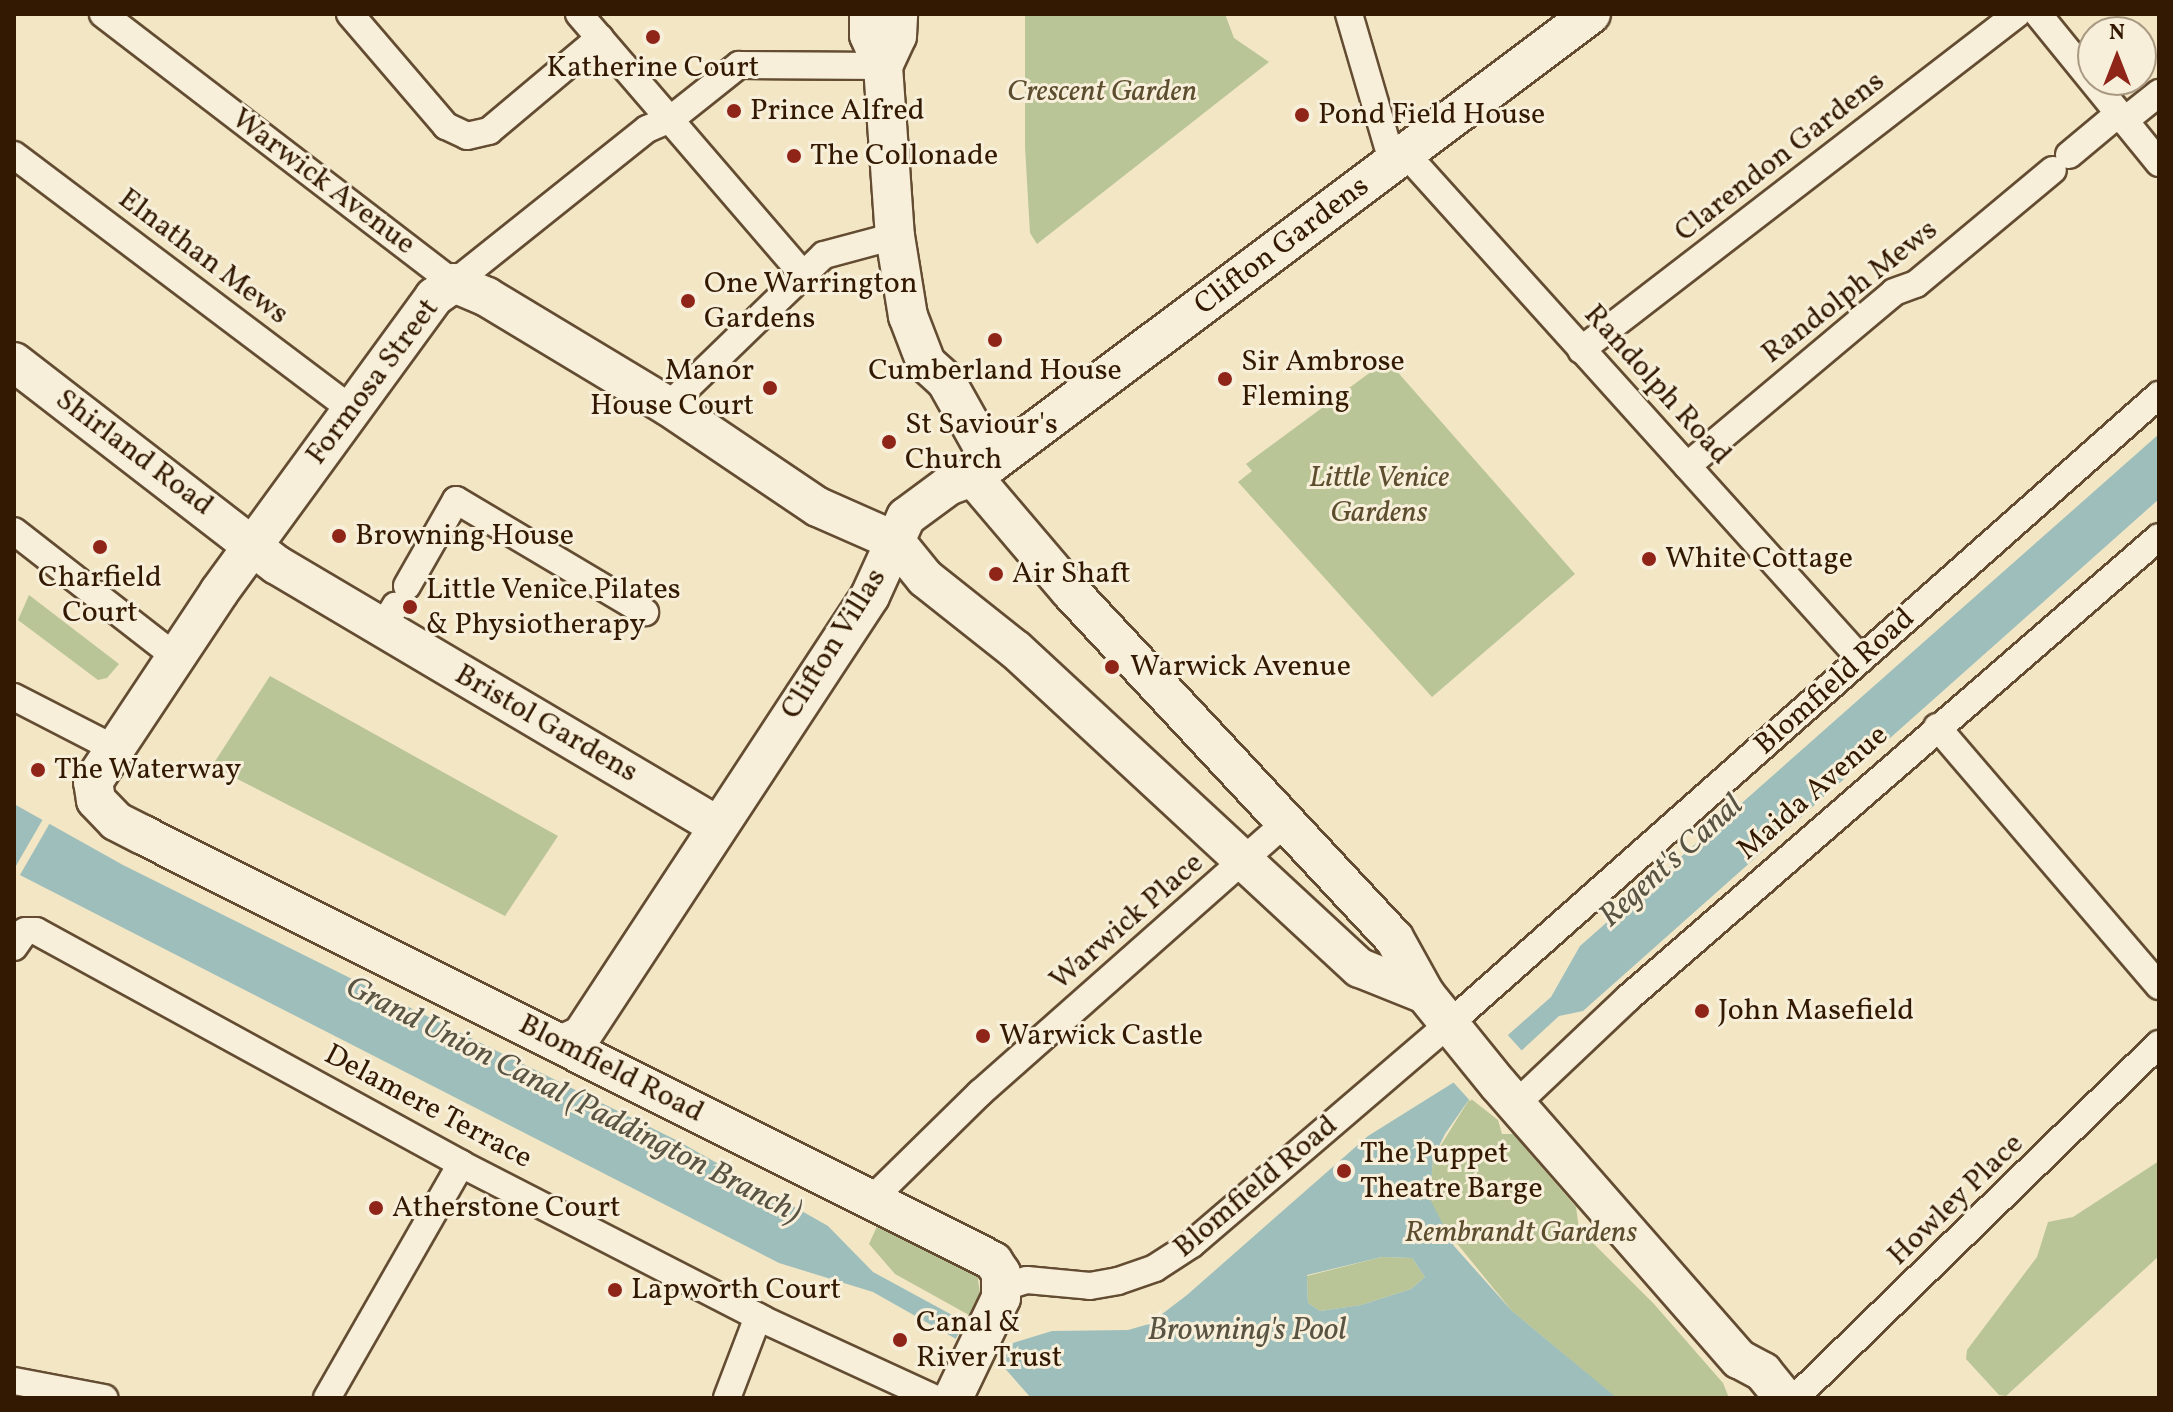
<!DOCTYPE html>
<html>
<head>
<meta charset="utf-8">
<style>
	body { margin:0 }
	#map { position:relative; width:2173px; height:1412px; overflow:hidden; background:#f2e6c5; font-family:Vollkorn,serif }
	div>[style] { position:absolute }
	.green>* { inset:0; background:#b9c596 }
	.water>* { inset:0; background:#9dbebb }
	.pier>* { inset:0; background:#f2e6c5; transform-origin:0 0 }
	.roads { filter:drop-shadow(2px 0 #634c32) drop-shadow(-2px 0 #634c32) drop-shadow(0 2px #634c32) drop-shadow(0 -2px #634c32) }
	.street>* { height:26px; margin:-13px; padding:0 13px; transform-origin:13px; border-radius:13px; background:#f7efd9 }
	.secondary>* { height:38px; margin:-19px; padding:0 19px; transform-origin:19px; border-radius:19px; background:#f7efd9 }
	.dots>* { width:22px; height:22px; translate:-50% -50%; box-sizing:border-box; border:4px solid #f7efd9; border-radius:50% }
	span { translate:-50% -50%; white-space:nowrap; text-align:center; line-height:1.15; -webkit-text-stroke:6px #f7efd9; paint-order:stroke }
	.poi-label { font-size:30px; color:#331901 }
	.left { translate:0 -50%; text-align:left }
	.right { translate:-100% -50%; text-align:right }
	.park-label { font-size:30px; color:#5b4d2e; font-style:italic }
	.street-label { font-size:30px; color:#331901 }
	.water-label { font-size:32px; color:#585342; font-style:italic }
	.frame { position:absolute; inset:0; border:16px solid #331901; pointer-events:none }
	.north { position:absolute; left:2077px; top:16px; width:80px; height:80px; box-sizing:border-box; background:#f7efd9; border:2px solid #a99983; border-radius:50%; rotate:0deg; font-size:22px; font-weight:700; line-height:32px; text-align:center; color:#331901 }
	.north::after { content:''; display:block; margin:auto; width:28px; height:36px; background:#8f2418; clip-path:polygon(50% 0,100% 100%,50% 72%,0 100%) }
</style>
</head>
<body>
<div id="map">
	<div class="green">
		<div style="clip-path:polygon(1025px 14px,1225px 14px,1234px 38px,1269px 62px,1037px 244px,1030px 233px,1025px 147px)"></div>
		<div style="clip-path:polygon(1387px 360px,1575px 574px,1432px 697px,1238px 482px,1252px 471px,1246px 464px)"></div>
		<div style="clip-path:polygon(29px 595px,119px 664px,107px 678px,98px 680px,18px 620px)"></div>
		<div style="clip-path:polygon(270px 676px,558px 836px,505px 916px,212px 766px)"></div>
		<div style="clip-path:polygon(1470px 1098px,1498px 1120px,1502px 1134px,1513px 1134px,1576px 1207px,1579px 1229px,1654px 1304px,1723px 1383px,1729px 1398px,1616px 1398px,1512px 1311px,1437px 1219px,1430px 1199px,1433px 1158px)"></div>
		<div style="clip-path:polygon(2159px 1161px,2159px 1256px,2006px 1396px,1999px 1395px,1966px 1359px,1967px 1350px,2037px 1257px,2048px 1222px,2073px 1217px)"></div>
		<div style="clip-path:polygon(879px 1222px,977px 1273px,980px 1293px,969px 1315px,895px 1274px,869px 1244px)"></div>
		<div style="clip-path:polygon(1382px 1257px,1412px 1258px,1425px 1277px,1411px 1289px,1361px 1305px,1320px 1311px,1308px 1303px,1307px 1276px)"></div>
	</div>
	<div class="water">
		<div style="clip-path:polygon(evenodd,2159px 434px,2159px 499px,1583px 1011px,1559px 1016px,1470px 1098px,1445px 1134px,1433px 1158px,1430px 1199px,1454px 1246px,1512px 1311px,1617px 1398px,1031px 1398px,1002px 1365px,873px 1292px,779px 1263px,14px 872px,14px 804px,123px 865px,678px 1141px,828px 1226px,873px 1272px,965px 1322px,1013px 1343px,1052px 1331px,1128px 1330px,1149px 1324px,1187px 1295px,1368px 1136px,1456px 1081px,1551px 997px,1580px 946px,2159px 434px,1382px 1257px,1412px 1258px,1425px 1277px,1411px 1289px,1361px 1305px,1320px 1311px,1308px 1303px,1307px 1275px,1382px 1257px)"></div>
	</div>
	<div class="pier">
		<div style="left:43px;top:819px;width:8px;height:64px;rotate:30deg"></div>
		<div style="left:1505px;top:1032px;width:28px;height:72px;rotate:48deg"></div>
		<div style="clip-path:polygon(967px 1319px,1015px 1338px,999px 1368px,955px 1340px)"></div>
	</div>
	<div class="roads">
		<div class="street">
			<div style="left:103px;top:14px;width:442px;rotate:37.5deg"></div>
			<div style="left:454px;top:283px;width:247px;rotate:-38.6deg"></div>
			<div style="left:647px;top:129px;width:26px;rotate:-23deg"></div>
			<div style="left:671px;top:119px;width:87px;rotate:-38.5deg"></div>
			<div style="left:739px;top:65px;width:144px;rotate:0.4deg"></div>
			<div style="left:350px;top:14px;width:148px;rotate:49.4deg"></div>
			<div style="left:446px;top:126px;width:23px;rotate:25deg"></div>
			<div style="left:467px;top:136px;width:23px;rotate:-13deg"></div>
			<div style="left:489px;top:131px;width:145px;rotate:-40deg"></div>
			<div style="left:579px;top:14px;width:342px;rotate:49.3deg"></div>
			<div style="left:1349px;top:14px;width:156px;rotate:73.7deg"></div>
			<div style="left:2038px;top:14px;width:192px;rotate:50.9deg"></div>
			<div style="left:2124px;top:121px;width:45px;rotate:-38.7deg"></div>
			<div style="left:1406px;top:154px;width:680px;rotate:47.98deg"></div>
			<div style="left:14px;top:155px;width:424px;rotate:37deg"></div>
			<div style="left:2069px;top:155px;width:64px;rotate:-39.9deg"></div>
			<div style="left:1581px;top:350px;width:550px;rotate:-37.62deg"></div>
			<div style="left:668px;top:406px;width:217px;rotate:-44.1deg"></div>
			<div style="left:824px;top:255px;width:73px;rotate:-15deg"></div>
			<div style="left:1687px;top:466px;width:270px;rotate:-40deg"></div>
			<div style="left:1894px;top:292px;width:23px;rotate:-20deg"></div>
			<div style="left:1916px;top:284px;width:178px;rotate:-39.8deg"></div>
			<div style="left:14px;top:531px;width:205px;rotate:37.9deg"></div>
			<div style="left:407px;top:586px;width:99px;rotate:-60.3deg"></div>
			<div style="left:456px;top:500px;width:220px;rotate:30.7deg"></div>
			<div style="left:382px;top:628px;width:26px;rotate:-59deg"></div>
			<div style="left:14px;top:697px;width:114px;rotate:27.2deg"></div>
			<div style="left:1937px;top:727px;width:341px;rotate:49.4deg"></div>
			<div style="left:14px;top:947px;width:19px;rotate:-55deg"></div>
			<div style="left:25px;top:931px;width:11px"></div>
			<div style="left:36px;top:931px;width:485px;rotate:28.7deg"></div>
			<div style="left:461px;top:1164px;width:339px;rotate:27.2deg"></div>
			<div style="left:762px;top:1319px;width:189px;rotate:24.7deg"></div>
			<div style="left:1516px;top:1104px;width:154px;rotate:-43.4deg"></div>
			<div style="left:1628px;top:998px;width:703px;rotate:-40.96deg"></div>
			<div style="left:871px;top:1200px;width:153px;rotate:-44.5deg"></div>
			<div style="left:980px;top:1093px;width:406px;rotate:-41.5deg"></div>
			<div style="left:1002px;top:1288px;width:26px;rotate:-18deg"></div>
			<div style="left:1027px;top:1280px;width:63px;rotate:5.4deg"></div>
			<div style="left:1090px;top:1286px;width:28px;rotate:-10deg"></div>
			<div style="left:1118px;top:1281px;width:39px;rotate:-19deg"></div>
			<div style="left:1155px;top:1268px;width:44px;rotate:-33deg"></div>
			<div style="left:1192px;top:1244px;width:338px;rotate:-40.6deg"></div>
			<div style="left:1449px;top:1024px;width:949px;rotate:-41.54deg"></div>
			<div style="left:14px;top:1381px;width:92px;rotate:10.7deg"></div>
			<div style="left:327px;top:1398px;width:270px;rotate:-60.2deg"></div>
			<div style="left:727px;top:1398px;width:87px;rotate:-69.1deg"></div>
			<div style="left:1795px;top:1398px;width:508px;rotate:-44.2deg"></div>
		</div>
		<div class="secondary">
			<div style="left:869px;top:14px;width:21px;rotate:90deg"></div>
			<div style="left:869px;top:35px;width:34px;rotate:66deg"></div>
			<div style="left:883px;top:66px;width:170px;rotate:86deg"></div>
			<div style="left:895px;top:236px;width:81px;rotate:80.8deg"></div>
			<div style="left:908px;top:316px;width:50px;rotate:69deg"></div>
			<div style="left:926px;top:363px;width:27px;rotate:42deg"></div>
			<div style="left:946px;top:381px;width:94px;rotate:60.7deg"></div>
			<div style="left:883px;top:66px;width:33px;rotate:-65deg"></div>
			<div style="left:897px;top:36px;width:22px;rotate:-87deg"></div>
			<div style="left:14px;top:362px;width:332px;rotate:37.7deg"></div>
			<div style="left:277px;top:565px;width:512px;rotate:30.62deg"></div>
			<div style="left:973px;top:477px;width:150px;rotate:49.6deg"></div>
			<div style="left:1070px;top:591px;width:475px;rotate:47deg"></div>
			<div style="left:1394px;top:938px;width:64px;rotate:61deg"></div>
			<div style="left:1425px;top:994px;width:116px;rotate:51deg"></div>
			<div style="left:1498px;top:1084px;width:366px;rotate:48.8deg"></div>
			<div style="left:1739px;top:1359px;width:27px;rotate:28deg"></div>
			<div style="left:1763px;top:1372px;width:33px;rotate:51deg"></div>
			<div style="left:563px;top:1044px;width:21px;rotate:-25deg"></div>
			<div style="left:582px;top:1035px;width:525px;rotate:-56.73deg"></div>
			<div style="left:870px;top:596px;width:87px;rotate:-65.5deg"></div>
			<div style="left:906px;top:517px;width:52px;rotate:-36.4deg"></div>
			<div style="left:948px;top:486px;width:27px;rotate:-20deg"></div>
			<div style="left:973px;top:477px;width:772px;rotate:-36.84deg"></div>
			<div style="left:953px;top:1398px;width:111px;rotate:-64.4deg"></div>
			<div style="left:1001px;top:1298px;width:25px;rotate:-90deg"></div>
			<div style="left:1001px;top:1273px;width:14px;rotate:-124deg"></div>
			<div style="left:993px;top:1261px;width:951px;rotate:-153.38deg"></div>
			<div style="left:143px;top:835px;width:30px;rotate:-153deg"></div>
			<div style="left:116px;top:821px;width:29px;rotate:-134deg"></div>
			<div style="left:96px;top:800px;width:18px;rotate:-99deg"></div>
			<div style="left:93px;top:782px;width:228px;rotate:-56.4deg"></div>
			<div style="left:219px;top:592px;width:365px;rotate:-53.9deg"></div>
			<div style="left:434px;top:297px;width:24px;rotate:-35deg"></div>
			<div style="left:454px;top:283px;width:36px;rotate:23deg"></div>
			<div style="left:487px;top:297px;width:211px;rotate:31.1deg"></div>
			<div style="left:668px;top:406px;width:181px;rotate:34deg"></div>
			<div style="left:818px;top:507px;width:84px;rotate:23.8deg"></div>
			<div style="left:895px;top:541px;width:48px;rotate:51deg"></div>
			<div style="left:925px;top:578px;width:116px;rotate:38.4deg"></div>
			<div style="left:1016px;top:650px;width:468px;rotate:42.8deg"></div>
			<div style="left:1360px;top:968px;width:70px;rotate:21.8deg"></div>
		</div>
	</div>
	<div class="dots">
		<div style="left:653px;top:37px;background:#8f2418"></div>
		<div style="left:734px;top:111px;background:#8f2418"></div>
		<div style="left:1302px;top:115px;background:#8f2418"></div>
		<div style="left:794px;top:156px;background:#8f2418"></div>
		<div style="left:688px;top:301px;background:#8f2418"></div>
		<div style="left:995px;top:340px;background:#8f2418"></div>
		<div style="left:1225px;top:379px;background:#8f2418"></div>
		<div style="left:770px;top:388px;background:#8f2418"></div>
		<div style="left:889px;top:442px;background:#8f2418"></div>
		<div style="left:339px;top:536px;background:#8f2418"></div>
		<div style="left:100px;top:547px;background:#8f2418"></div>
		<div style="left:1649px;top:559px;background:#8f2418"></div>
		<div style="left:996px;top:574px;background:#8f2418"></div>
		<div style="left:410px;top:607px;background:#8f2418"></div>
		<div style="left:1112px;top:667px;background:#8f2418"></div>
		<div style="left:38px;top:770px;background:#8f2418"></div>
		<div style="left:1702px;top:1011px;background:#8f2418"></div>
		<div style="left:983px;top:1036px;background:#8f2418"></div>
		<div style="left:1344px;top:1171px;background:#8f2418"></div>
		<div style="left:376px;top:1208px;background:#8f2418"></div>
		<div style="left:615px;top:1290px;background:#8f2418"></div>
		<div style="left:900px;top:1340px;background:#8f2418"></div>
	</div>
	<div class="poi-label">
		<span style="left:653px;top:68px">Katherine Court</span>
		<span class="left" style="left:750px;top:111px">Prince Alfred</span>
		<span class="left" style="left:1318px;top:115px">Pond Field House</span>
		<span class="left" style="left:810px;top:156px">The Collonade</span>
		<span class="left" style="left:704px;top:301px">One Warrington<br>Gardens</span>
		<span class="left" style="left:1241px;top:379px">Sir Ambrose<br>Fleming</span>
		<span class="right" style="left:754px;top:388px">Manor<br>House Court</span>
		<span style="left:995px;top:371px">Cumberland House</span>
		<span class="left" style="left:905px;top:442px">St Saviour's<br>Church</span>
		<span class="left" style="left:355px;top:536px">Browning House</span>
		<span class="left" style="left:1665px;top:559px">White Cottage</span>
		<span class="left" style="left:1012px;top:574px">Air Shaft</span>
		<span style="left:100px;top:595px">Charfield<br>Court</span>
		<span class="left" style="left:426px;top:607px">Little Venice Pilates<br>&amp; Physiotherapy</span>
		<span class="left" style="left:1130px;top:667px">Warwick Avenue</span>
		<span class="left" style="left:54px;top:770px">The Waterway</span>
		<span class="left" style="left:1718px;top:1011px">John Masefield</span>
		<span class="left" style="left:999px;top:1036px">Warwick Castle</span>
		<span class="left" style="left:1360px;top:1171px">The Puppet<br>Theatre Barge</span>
		<span class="left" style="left:392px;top:1208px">Atherstone Court</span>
		<span class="left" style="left:631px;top:1290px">Lapworth Court</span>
		<span class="left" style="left:916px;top:1340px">Canal &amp;<br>River Trust</span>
	</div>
	<div class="park-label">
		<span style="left:1102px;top:92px">Crescent Garden</span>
		<span style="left:1379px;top:495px">Little Venice<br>Gardens</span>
		<span style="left:1521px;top:1233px">Rembrandt Gardens</span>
	</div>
	<div class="street-label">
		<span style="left:1780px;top:157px;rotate:-38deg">Clarendon Gardens</span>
		<span style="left:323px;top:182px;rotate:37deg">Warwick Avenue</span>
		<span style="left:1282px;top:246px;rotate:-37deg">Clifton Gardens</span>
		<span style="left:203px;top:257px;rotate:37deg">Elnathan Mews</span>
		<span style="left:1850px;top:292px;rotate:-38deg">Randolph Mews</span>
		<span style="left:373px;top:382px;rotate:-53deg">Formosa Street</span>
		<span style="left:1657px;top:385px;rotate:48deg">Randolph Road</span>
		<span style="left:134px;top:453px;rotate:37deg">Shirland Road</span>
		<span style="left:834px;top:644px;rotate:-58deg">Clifton Villas</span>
		<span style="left:1835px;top:682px;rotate:-42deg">Blomfield Road</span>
		<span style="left:546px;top:724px;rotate:30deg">Bristol Gardens</span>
		<span style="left:1813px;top:793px;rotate:-41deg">Maida Avenue</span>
		<span style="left:1127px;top:922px;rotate:-41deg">Warwick Place</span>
		<span style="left:611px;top:1069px;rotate:27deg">Blomfield Road</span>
		<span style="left:428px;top:1107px;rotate:28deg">Delamere Terrace</span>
		<span style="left:1256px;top:1187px;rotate:-40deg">Blomfield Road</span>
		<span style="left:1956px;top:1200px;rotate:-44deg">Howley Place</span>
	</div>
	<div class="water-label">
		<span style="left:1672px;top:862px;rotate:-42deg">Regent's Canal</span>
		<span style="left:573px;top:1101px;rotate:27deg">Grand Union Canal (Paddington Branch)</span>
		<span style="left:1247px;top:1331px">Browning's Pool</span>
	</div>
	<div class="frame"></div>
	<div class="north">N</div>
</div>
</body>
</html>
